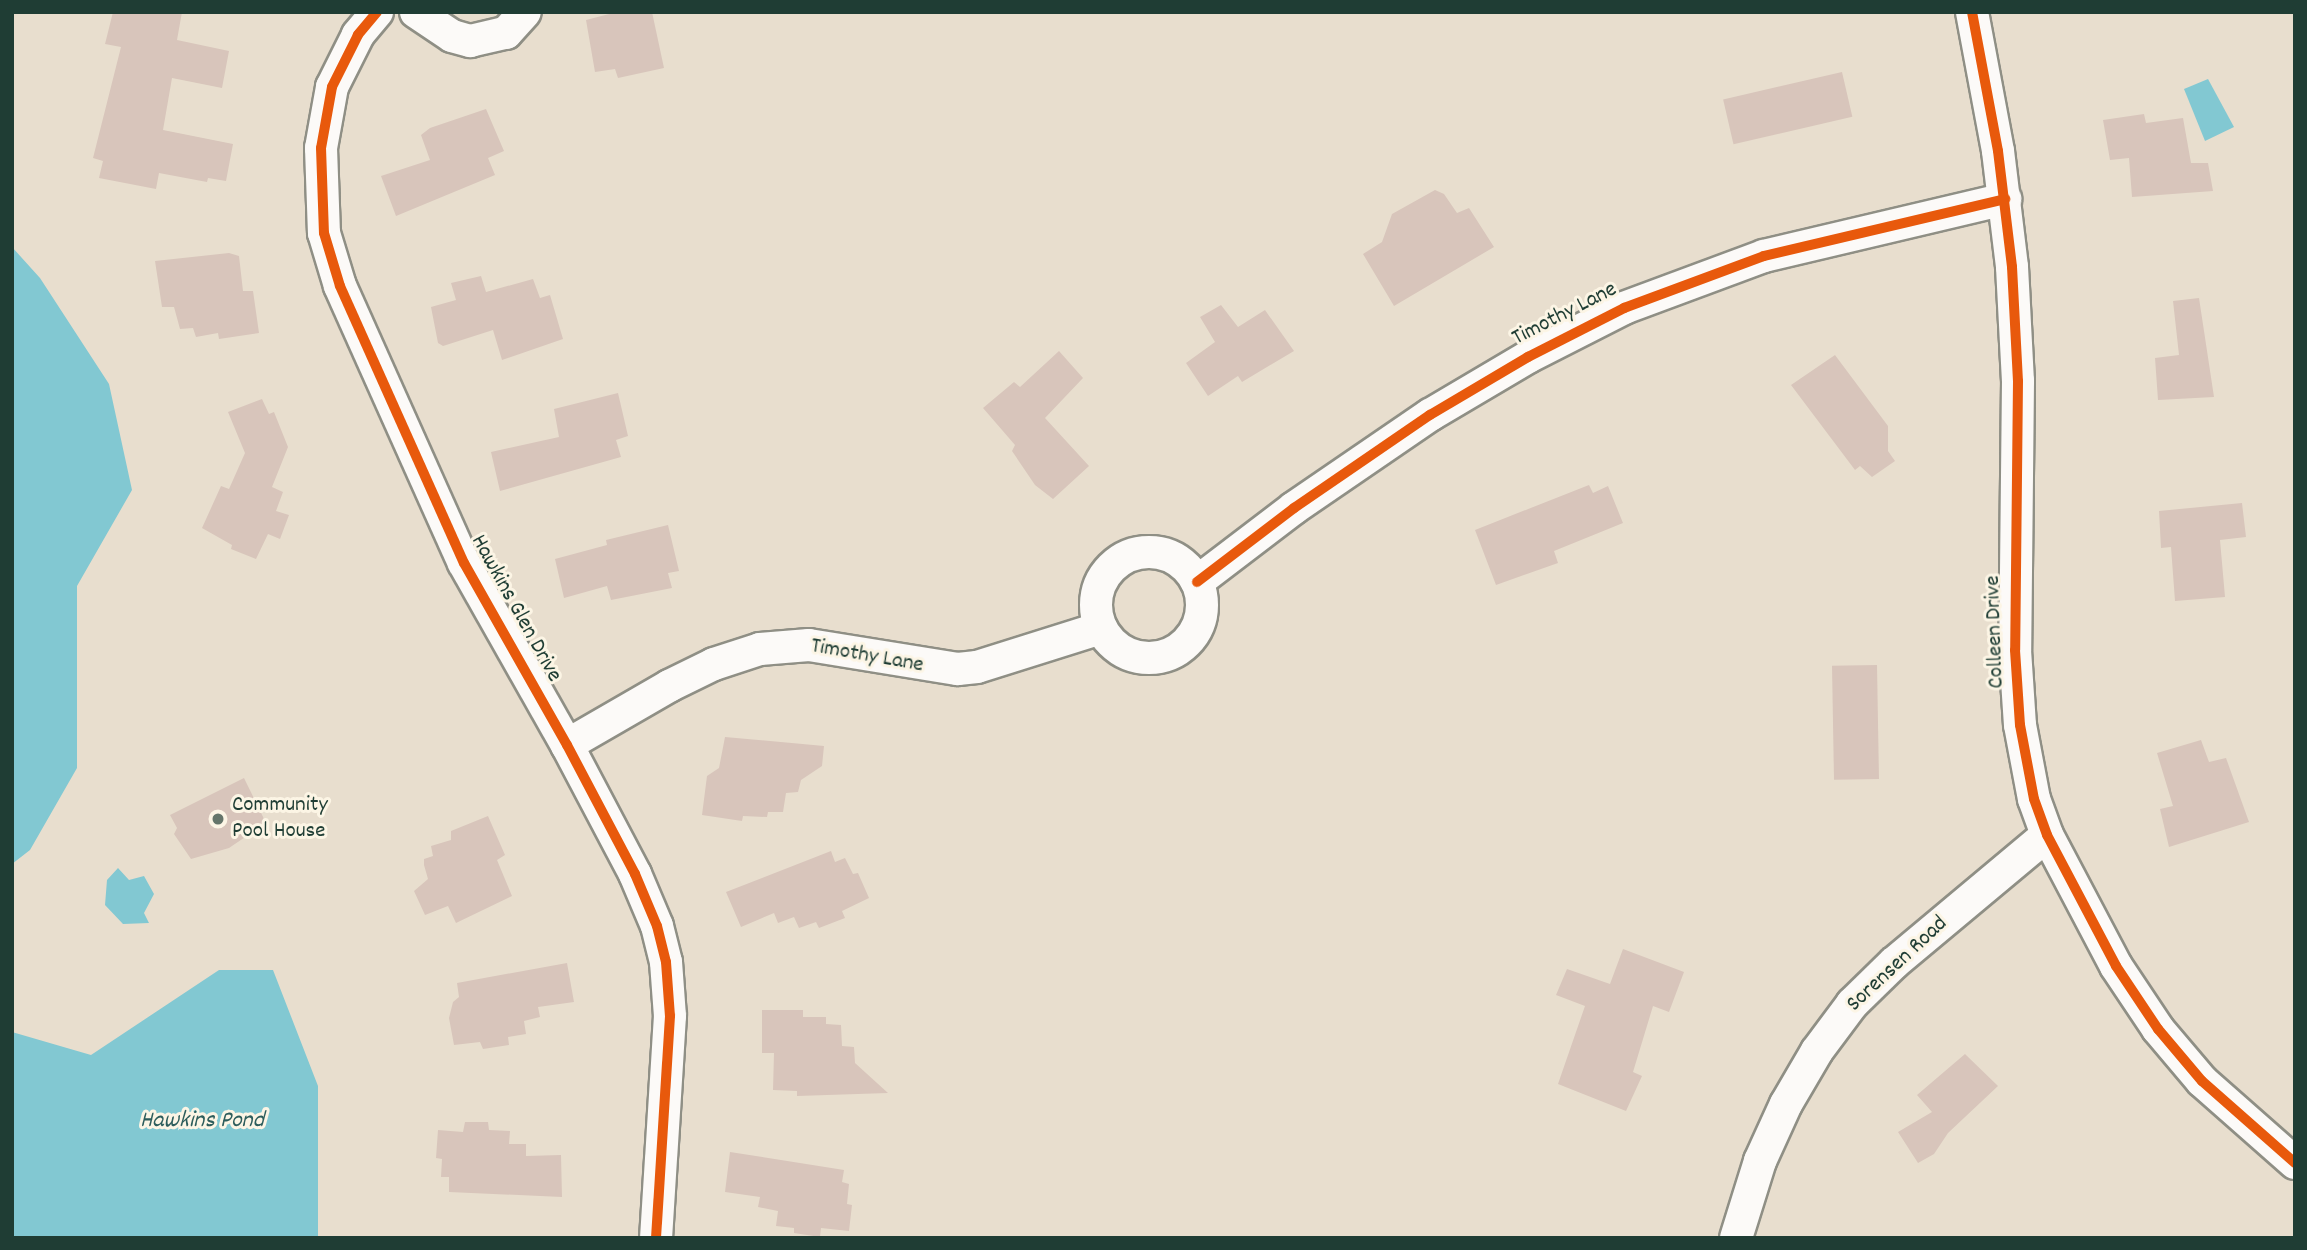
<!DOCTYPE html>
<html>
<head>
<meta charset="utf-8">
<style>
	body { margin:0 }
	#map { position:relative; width:2307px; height:1250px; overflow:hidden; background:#e8dece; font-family:Dekko,sans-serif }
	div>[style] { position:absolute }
	.water>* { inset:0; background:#82c8d2 }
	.building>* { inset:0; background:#d8c5bb; transform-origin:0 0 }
	.roads { filter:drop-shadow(2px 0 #8f8f85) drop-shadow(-2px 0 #8f8f85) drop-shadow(0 2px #8f8f85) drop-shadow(0 -2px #8f8f85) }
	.minor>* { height:32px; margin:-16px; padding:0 16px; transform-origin:16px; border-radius:16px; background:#fcfaf8 }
	.minor>.ring { margin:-16px; padding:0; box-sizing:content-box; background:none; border:32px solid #fcfaf8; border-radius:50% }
	.cycleway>* { height:10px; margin:-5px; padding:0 5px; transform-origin:5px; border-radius:5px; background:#e8590c }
	.dots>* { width:19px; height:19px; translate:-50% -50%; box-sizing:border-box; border:4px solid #fcf5e5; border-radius:50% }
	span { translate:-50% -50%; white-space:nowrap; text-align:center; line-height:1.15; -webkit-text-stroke:6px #fcf5e5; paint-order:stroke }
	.street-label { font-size:23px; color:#1f3d34 }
	.poi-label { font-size:23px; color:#1f3d34 }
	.left { translate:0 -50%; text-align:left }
	.water-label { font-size:24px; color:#2d5d5c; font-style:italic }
	.frame { position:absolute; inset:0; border:14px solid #1f3d34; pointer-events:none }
</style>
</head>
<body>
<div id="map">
	<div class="water">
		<div style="clip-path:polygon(2208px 79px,2234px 127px,2205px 141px,2184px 89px)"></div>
		<div style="clip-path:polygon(12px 174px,12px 247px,40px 278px,109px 384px,132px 490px,77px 586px,77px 768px,30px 850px,12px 864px)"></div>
		<div style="clip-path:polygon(118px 868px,129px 880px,144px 876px,154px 894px,144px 913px,149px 923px,123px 924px,105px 905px,107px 880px)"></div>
		<div style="clip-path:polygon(219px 970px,273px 970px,318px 1086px,318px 1238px,12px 1238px,12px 1032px,91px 1055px)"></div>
	</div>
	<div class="building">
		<div style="clip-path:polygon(113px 12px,182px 12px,177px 40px,229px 51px,222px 88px,172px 78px,163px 130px,233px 144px,226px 181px,208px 178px,207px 182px,159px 173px,156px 189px,99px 178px,103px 161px,93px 158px,121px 47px,105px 44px)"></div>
		<div style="clip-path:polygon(617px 12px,652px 12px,664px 68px,618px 78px,615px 69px,595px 72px,586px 20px)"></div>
		<div style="left:1842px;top:72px;width:46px;height:122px;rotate:77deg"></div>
		<div style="clip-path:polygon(486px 109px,504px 151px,488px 158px,495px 175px,396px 216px,381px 176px,430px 160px,421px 135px,430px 128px)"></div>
		<div style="clip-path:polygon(2144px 114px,2146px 123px,2183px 118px,2191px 163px,2208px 163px,2213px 191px,2132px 197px,2129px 158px,2110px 160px,2103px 120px)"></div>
		<div style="clip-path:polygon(1435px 190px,1444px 194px,1457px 213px,1469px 208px,1494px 247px,1394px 306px,1363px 254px,1382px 242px,1392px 214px)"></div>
		<div style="clip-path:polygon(229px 253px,239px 256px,243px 291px,253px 291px,259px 333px,219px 339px,218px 333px,196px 337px,193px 328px,180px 329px,174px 307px,162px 307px,155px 261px)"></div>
		<div style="clip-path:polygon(481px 276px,486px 292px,533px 279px,540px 298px,550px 295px,563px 339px,502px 360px,493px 330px,443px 346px,438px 343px,431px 307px,456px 300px,451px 283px)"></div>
		<div style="clip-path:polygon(2199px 298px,2214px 397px,2158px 400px,2155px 358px,2179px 355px,2173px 301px)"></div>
		<div style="clip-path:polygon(1221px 305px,1238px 327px,1265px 310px,1294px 351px,1242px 382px,1238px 376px,1208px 396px,1186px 363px,1215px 342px,1200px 317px)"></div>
		<div style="clip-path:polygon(1059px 351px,1083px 378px,1045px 418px,1089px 466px,1053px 499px,1035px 485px,1012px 451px,1015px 445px,983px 408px,1014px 382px,1020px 387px)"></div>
		<div style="clip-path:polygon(1835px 355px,1888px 426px,1888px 451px,1895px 461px,1872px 477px,1860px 466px,1855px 470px,1791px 385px)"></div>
		<div style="clip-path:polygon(618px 393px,628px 436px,616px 440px,621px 457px,500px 491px,491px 452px,559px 437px,554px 409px)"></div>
		<div style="clip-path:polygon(262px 399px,269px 414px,274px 412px,288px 447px,272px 487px,283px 492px,276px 511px,289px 515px,280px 539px,268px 534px,256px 559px,231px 549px,232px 545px,202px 528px,221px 486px,229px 489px,245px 453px,228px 412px)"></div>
		<div style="clip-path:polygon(1589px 485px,1593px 493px,1608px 486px,1623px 523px,1554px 551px,1558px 563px,1496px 585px,1475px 530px)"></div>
		<div style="clip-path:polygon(2242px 503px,2246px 537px,2220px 540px,2225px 597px,2175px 601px,2171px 547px,2161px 548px,2159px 511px)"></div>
		<div style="clip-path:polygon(668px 525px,679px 571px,668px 573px,672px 588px,611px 600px,607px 586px,564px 598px,555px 559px,607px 545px,606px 540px)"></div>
		<div style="left:1877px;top:665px;width:114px;height:45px;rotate:89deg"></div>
		<div style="clip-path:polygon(725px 737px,824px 746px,822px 766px,801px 780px,798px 792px,786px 793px,783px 812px,768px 812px,767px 817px,743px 816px,742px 821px,702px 815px,707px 776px,719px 768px)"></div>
		<div style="clip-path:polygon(2201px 740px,2209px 762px,2226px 758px,2249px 822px,2169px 847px,2160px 809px,2173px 806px,2157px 753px)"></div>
		<div style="clip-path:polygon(244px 778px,266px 823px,229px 848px,191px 859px,174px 834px,177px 828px,170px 815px)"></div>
		<div style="clip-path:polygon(488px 816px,505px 855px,497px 860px,512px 896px,456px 923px,448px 906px,425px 915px,414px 891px,428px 879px,424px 865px,424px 859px,433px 856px,431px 846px,451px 840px,451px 831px)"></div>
		<div style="clip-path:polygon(831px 851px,835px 862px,845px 858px,853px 874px,858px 873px,869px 898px,842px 911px,845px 918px,819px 928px,816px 922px,799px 928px,794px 917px,778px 923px,774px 913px,741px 927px,726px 892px)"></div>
		<div style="clip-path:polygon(1623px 949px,1684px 972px,1669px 1012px,1653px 1006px,1633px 1072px,1642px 1076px,1626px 1111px,1558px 1084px,1585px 1006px,1556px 995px,1567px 969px,1610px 984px)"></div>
		<div style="clip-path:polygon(567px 963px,574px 1002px,538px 1007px,540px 1017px,524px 1021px,526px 1034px,508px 1037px,509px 1045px,483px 1049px,480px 1042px,454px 1045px,449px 1018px,453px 1002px,459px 997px,457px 983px)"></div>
		<div style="clip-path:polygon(762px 1010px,803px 1010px,803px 1017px,826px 1017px,826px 1024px,841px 1025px,842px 1046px,854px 1047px,855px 1063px,888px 1093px,797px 1096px,797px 1091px,773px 1090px,774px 1053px,762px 1053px)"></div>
		<div style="clip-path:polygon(1965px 1054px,1998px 1086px,1948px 1133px,1934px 1154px,1918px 1163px,1898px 1132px,1932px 1112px,1917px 1095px)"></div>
		<div style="clip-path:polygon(465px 1122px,488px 1122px,489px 1130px,510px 1131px,509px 1144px,526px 1144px,526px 1156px,561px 1155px,562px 1197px,449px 1192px,449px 1177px,441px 1177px,442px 1159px,436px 1158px,438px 1130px,463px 1132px)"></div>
		<div style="clip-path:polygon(730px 1152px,844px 1170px,842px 1182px,849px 1184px,847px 1204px,852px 1205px,849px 1231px,821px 1228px,820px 1237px,794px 1233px,794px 1228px,776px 1226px,778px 1211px,758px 1207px,760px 1197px,725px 1192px)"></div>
	</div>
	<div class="roads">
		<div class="minor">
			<div style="left:377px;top:12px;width:30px;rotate:130deg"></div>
			<div style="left:358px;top:35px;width:58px;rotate:116.6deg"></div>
			<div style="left:332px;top:87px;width:62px;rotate:100.2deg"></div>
			<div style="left:321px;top:148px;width:85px;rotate:88deg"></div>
			<div style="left:324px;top:233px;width:55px;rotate:73.2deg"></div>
			<div style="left:340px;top:286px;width:303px;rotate:65.9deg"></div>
			<div style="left:464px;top:563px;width:209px;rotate:60.5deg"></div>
			<div style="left:567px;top:745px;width:146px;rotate:62.2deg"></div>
			<div style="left:635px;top:874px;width:56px;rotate:67.1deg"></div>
			<div style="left:657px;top:926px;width:37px;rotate:76deg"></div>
			<div style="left:666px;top:962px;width:54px;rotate:85.8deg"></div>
			<div style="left:670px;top:1016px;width:222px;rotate:93.6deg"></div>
			<div style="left:416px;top:12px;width:43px;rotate:33.7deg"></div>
			<div style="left:452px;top:36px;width:19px;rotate:16deg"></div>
			<div style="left:470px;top:41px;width:37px;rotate:-13deg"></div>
			<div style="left:506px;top:33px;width:28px;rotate:-48deg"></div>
			<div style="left:1972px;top:12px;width:141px;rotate:79.4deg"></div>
			<div style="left:1998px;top:151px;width:117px;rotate:83.1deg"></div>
			<div style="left:2012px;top:267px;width:114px;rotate:87deg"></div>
			<div style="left:2018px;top:381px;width:269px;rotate:90.6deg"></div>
			<div style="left:2015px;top:650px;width:75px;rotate:86.2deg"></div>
			<div style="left:2020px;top:725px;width:75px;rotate:79.3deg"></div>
			<div style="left:2034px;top:799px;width:38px;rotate:70deg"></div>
			<div style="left:2047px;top:835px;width:148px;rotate:62.2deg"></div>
			<div style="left:2116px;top:966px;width:76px;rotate:56.3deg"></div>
			<div style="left:2158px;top:1029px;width:68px;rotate:49.8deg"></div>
			<div style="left:2202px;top:1081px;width:124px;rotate:41.4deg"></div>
			<div class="ring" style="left:1096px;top:552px;width:74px;height:74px"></div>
			<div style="left:1197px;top:582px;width:122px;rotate:-37.3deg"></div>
			<div style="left:1294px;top:508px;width:165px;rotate:-34.4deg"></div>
			<div style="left:1430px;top:415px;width:114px;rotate:-30.6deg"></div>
			<div style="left:1528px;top:357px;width:108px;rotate:-27deg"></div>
			<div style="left:1624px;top:308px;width:149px;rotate:-20.4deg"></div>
			<div style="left:1764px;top:256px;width:248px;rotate:-13.3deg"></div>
			<div style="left:567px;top:745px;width:118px;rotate:-30deg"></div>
			<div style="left:669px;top:686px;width:50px;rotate:-26.1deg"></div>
			<div style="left:714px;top:664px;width:48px;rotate:-18.1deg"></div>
			<div style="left:760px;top:649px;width:49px;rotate:-4.7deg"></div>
			<div style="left:809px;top:645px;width:151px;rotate:9.2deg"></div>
			<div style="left:958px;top:669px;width:19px;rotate:-6deg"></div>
			<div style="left:977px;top:667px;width:130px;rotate:-17.5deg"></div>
			<div style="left:1736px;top:1238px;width:81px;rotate:-72.7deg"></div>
			<div style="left:1760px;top:1161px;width:63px;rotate:-65.5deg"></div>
			<div style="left:1786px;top:1104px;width:61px;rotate:-59.7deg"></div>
			<div style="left:1817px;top:1051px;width:59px;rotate:-53.3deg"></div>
			<div style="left:1852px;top:1004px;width:59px;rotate:-44.3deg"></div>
			<div style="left:1894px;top:963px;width:199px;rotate:-39.9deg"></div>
		</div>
	</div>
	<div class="cycleway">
		<div style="left:377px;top:12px;width:30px;rotate:130deg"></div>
		<div style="left:358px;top:35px;width:58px;rotate:116.6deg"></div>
		<div style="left:332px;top:87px;width:62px;rotate:100.2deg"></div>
		<div style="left:321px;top:148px;width:85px;rotate:88deg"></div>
		<div style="left:324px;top:233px;width:55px;rotate:73.2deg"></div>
		<div style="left:340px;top:286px;width:303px;rotate:65.9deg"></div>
		<div style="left:464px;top:563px;width:209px;rotate:60.5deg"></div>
		<div style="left:567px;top:745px;width:146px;rotate:62.2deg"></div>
		<div style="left:635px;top:874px;width:56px;rotate:67.1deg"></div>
		<div style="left:657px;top:926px;width:37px;rotate:76deg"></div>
		<div style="left:666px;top:962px;width:54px;rotate:85.8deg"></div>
		<div style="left:670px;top:1016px;width:222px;rotate:93.6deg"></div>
		<div style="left:1972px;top:12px;width:141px;rotate:79.4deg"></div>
		<div style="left:1998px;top:151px;width:117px;rotate:83.1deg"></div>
		<div style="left:2012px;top:267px;width:114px;rotate:87deg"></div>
		<div style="left:2018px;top:381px;width:269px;rotate:90.6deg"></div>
		<div style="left:2015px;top:650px;width:75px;rotate:86.2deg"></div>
		<div style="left:2020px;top:725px;width:75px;rotate:79.3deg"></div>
		<div style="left:2034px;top:799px;width:38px;rotate:70deg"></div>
		<div style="left:2047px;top:835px;width:148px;rotate:62.2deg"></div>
		<div style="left:2116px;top:966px;width:76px;rotate:56.3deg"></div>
		<div style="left:2158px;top:1029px;width:68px;rotate:49.8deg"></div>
		<div style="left:2202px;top:1081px;width:124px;rotate:41.4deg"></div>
		<div style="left:1197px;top:582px;width:122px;rotate:-37.3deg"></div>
		<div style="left:1294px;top:508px;width:165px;rotate:-34.4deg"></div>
		<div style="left:1430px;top:415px;width:114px;rotate:-30.6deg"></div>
		<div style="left:1528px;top:357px;width:108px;rotate:-27deg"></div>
		<div style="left:1624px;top:308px;width:149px;rotate:-20.4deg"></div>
		<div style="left:1764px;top:256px;width:248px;rotate:-13.3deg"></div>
	</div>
	<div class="dots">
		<div style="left:218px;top:819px;background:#65756a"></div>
	</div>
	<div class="street-label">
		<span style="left:1565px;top:315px;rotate:-27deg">Timothy Lane</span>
		<span style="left:515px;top:609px;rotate:61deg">Hawkins Glen Drive</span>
		<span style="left:1996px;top:632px;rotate:-92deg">Colleen Drive</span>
		<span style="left:867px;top:657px;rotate:10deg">Timothy Lane</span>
		<span style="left:1898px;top:965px;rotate:-43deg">Sorensen Road</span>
	</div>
	<div class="poi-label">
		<span class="left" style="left:232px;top:819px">Community<br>Pool House</span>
	</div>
	<div class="water-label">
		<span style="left:202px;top:1122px">Hawkins Pond</span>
	</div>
	<div class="frame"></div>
</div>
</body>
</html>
